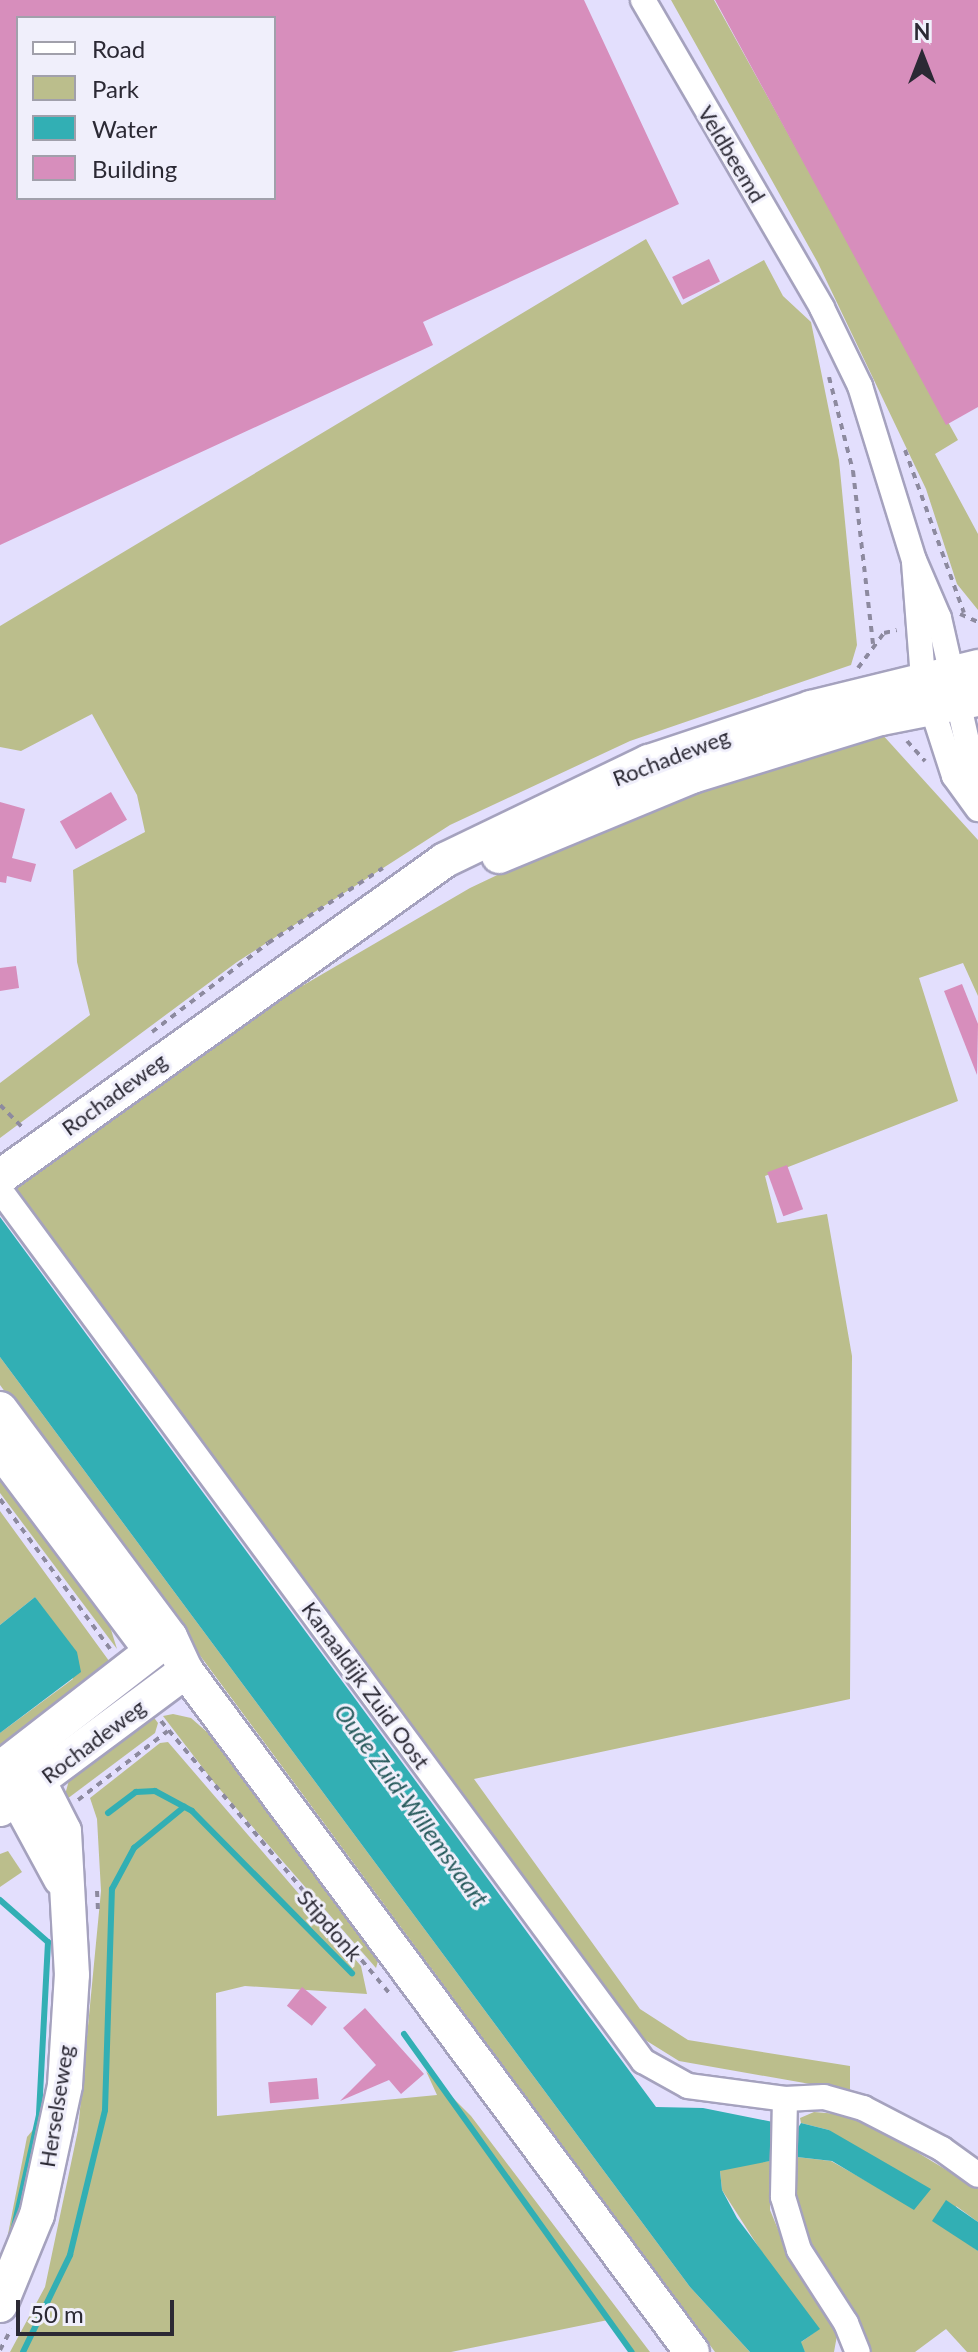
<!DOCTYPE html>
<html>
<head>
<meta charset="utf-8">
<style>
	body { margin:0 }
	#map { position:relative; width:978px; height:2352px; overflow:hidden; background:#e3dffd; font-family:Lato,sans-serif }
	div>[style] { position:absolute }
	.green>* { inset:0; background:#bbbe8c }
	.water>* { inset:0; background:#32afb4 }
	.stream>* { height:6px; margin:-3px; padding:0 3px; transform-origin:3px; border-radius:3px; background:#32afb4 }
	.building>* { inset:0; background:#d78ebc; transform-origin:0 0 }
	.path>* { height:4px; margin-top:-2px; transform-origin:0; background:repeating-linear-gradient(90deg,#8d8a9f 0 6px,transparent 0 12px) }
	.roads { filter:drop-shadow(2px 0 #a5a2be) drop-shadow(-2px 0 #a5a2be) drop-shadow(0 2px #a5a2be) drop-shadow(0 -2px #a5a2be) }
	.street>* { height:24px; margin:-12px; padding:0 12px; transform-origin:12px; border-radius:12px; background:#fff }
	.secondary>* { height:34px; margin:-17px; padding:0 17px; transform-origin:17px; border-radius:17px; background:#fff }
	span { translate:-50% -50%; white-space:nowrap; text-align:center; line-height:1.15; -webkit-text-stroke:6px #f0effb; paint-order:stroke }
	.street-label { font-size:22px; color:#2b2934 }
	.water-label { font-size:24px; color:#275a5c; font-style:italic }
	.legend { position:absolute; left:16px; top:16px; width:260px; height:184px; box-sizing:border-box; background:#f0effb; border:2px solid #a1a0ab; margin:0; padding:10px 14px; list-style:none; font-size:24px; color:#2b2934 }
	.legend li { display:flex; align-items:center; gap:16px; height:40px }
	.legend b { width:40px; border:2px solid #a1a0ab }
	.north { position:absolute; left:882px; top:16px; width:80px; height:80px; -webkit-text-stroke:6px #f0effb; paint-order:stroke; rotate:0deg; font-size:22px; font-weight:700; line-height:32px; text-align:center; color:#2b2934 }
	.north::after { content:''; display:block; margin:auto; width:28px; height:36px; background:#2b2934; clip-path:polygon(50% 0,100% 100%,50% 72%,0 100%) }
	.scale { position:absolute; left:16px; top:2300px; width:158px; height:36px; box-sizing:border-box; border:4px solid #2b2934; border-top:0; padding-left:10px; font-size:24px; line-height:28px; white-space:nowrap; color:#2b2934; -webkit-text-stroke:6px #f0effb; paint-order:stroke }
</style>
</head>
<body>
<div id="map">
	<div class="green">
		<div style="clip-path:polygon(671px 0,714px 0,958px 440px,935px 454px,978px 534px,978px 610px,957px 584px,926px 489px,818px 263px)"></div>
		<div style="clip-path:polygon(646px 239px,682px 305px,764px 260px,783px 296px,811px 322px,839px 460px,857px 645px,851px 665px,630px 741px,450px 825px,237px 962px,0 1138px,0 1083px,90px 1015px,77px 962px,73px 870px,145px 832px,137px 795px,92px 714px,21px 751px,0 747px,0 626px)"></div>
		<div style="clip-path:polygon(881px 733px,978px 840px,978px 996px,963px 963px,919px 978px,958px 1101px,765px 1176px,777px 1223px,827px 1214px,852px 1356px,850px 1699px,474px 1779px,640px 2009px,688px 2040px,850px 2066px,850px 2091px,679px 2061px,634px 2033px,5px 1194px,266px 1007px,470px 888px,617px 818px)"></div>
		<div style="clip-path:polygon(0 1357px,690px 2287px,750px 2352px,715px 2352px,0 1385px)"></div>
		<div style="clip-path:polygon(0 1474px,108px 1620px,117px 1649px,0 1493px)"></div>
		<div style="clip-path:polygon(0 1511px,112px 1665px,0 1758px,0 1733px,73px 1679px,35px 1597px,0 1625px)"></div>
		<div style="clip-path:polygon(173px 1714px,191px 1718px,207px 1732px,378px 1961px,376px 1968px,216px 1785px,163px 1716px)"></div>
		<div style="clip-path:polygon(152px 1715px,158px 1723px,155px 1733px,63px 1802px,71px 1773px)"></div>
		<div style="clip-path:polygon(168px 1742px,361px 1966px,367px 1994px,245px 1986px,216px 1993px,217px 2116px,437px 2095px,426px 2071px,471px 2116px,650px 2352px,634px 2352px,608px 2320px,451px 2352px,10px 2352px,45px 2287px,78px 2130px,101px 1891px,97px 1819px,90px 1798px,160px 1743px)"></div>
		<div style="clip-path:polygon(8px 1851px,22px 1872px,0 1887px,0 1854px)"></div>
		<div style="clip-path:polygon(814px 2112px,838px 2114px,877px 2128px,978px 2189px,978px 2222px,956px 2206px,970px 2245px,978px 2251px,978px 2352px,967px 2352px,946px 2329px,915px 2352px,870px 2352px,865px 2345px,794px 2209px,794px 2152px,797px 2157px,831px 2161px,886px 2192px,829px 2130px,801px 2123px,800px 2118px)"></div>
		<div style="clip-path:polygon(43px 2118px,34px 2173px,0 2275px,27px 2137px)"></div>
		<div style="clip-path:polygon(770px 2161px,770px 2210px,792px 2263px,838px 2330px,834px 2352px,805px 2352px,800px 2343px,819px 2329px,781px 2282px,722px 2190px,720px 2171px,724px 2167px)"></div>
	</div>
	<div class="water">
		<div style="clip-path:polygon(0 1217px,656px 2107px,703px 2108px,773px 2122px,773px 2130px,796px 2131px,801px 2123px,829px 2130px,931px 2189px,914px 2210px,832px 2161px,797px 2157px,794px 2152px,771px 2151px,770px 2161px,720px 2171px,722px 2190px,737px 2218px,820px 2329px,801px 2342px,805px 2352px,750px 2352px,690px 2287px,0 1357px)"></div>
		<div style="clip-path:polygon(35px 1597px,77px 1652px,81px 1672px,0 1733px,0 1625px)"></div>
		<div style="clip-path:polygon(946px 2200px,978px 2222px,978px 2251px,932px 2221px)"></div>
	</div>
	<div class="stream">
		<div style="left:108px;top:1813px;width:35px;rotate:-37deg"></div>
		<div style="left:136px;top:1792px;width:19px;rotate:-3deg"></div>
		<div style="left:155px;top:1791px;width:42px;rotate:28.4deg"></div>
		<div style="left:192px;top:1811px;width:228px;rotate:45.4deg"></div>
		<div style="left:0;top:1900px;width:64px;rotate:41.2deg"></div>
		<div style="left:48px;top:1942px;width:173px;rotate:93deg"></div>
		<div style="left:39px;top:2115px;width:119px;rotate:102.6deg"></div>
		<div style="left:404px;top:2034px;width:391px;rotate:54.4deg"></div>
		<div style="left:23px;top:2352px;width:108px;rotate:-64.1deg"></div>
		<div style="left:70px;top:2255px;width:149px;rotate:-76.4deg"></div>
		<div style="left:105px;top:2110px;width:221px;rotate:-88.2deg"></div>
		<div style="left:112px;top:1889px;width:47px;rotate:-61.8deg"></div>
		<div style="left:134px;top:1848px;width:65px;rotate:-39.4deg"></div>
	</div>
	<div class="building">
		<div style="clip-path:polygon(evenodd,0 0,584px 0,679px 204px,423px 322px,433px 345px,0 545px,0 0,18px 18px,274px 18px,274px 198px,18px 198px,18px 18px)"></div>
		<div style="clip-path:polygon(715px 0,978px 0,978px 407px,946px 425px)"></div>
		<div style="left:709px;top:259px;width:25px;height:41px;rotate:64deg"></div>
		<div style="left:111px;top:792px;width:32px;height:59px;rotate:60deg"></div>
		<div style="clip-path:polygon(0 802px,25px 809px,12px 858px,36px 864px,31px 882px,7px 876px,6px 883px,0 882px)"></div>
		<div style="clip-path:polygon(16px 966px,19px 988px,0 991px,0 968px)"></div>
		<div style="clip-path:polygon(962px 984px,978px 1024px,977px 1075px,944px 991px)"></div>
		<div style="left:787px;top:1165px;width:47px;height:21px;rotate:70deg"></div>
		<div style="left:302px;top:1987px;width:32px;height:24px;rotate:39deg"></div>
		<div style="clip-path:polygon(365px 2008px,424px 2074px,401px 2094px,389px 2080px,340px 2101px,376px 2065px,343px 2028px)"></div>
		<div style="left:317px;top:2078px;width:21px;height:49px;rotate:85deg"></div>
	</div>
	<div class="path">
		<div style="left:829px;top:377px;width:97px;rotate:75.7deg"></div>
		<div style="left:853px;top:471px;width:174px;rotate:83.4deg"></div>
		<div style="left:905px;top:450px;width:173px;rotate:70.1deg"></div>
		<div style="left:960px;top:614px;width:20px;rotate:24deg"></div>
		<div style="left:858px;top:668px;width:44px;rotate:-53.4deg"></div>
		<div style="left:884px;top:633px;width:13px;rotate:-13deg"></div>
		<div style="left:907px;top:741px;width:27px;rotate:48deg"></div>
		<div style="left:152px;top:1032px;width:146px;rotate:-37.5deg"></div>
		<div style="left:268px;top:943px;width:137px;rotate:-33.1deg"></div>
		<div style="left:0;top:1105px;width:33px;rotate:45deg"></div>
		<div style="left:0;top:1499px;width:186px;rotate:53.7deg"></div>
		<div style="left:161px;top:1721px;width:355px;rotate:50deg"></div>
		<div style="left:78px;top:1800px;width:113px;rotate:-37.5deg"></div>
		<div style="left:97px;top:1891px;width:19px;rotate:87deg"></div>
		<div style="left:0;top:2350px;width:24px;rotate:-62deg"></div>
	</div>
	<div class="roads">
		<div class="street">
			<div style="left:643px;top:0;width:356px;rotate:59.8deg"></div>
			<div style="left:822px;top:308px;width:87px;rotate:64deg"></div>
			<div style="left:860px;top:386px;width:182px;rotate:72.8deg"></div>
			<div style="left:914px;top:560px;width:63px;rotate:66.7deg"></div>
			<div style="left:939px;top:618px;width:175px;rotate:77.2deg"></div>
			<div style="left:914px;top:562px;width:118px;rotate:85.6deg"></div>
			<div style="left:923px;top:680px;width:101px;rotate:72.1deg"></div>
			<div style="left:954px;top:776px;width:41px;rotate:54deg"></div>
			<div style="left:0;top:1190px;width:1083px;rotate:53.56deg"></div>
			<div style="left:643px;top:2061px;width:51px;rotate:29.1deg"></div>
			<div style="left:688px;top:2086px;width:98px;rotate:7.6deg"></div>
			<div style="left:785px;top:2099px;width:39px;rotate:-3deg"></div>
			<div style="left:824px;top:2097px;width:41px;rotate:15.8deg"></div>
			<div style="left:863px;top:2108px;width:89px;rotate:27.4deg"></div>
			<div style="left:942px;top:2149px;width:44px;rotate:35.8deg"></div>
			<div style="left:785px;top:2099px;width:98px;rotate:91.2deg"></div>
			<div style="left:783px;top:2197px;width:55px;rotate:73.2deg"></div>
			<div style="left:799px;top:2250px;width:87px;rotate:57.2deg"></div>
			<div style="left:846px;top:2323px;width:31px;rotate:68deg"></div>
		</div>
		<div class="secondary">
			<div style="left:499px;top:856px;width:209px;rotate:-22.5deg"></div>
			<div style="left:692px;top:776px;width:198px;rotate:-17.1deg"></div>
			<div style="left:881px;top:718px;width:99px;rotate:-11.1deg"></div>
			<div style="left:0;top:1177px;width:546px;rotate:-35.46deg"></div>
			<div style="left:445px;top:860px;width:226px;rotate:-25.7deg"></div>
			<div style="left:649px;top:762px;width:171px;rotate:-18.4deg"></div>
			<div style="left:811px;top:708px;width:172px;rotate:-13.8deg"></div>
			<div style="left:0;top:1409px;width:284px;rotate:53.3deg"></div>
			<div style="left:170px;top:1637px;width:38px;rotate:65deg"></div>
			<div style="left:186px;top:1671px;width:848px;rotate:53.39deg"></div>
			<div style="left:0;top:1449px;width:251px;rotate:53.1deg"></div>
			<div style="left:0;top:1769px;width:215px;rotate:-37.8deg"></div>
			<div style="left:12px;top:1776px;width:23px;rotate:77deg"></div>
			<div style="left:17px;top:1798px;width:92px;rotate:61.5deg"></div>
			<div style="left:0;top:1809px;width:232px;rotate:-36.6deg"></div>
			<div style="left:0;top:2305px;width:97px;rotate:-67.7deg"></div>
			<div style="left:37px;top:2215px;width:133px;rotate:-77.8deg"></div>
			<div style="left:65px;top:2085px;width:110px;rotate:-86.4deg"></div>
			<div style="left:72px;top:1975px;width:144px;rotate:-93.2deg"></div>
			<div style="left:64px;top:1831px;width:55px;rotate:-117deg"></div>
			<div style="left:39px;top:1782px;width:36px;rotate:-148deg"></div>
		</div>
	</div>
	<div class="street-label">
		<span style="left:732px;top:154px;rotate:59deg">Veldbeemd</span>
		<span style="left:671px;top:757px;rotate:-21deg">Rochadeweg</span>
		<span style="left:114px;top:1094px;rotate:-36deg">Rochadeweg</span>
		<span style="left:366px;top:1685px;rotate:54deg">Kanaaldijk Zuid Oost</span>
		<span style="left:93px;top:1741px;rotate:-37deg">Rochadeweg</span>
		<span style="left:330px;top:1925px;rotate:49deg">Stipdonk</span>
		<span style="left:56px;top:2106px;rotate:-81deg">Herselseweg</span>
	</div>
	<div class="water-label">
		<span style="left:412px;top:1805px;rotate:54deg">Oude Zuid-Willemsvaart</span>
	</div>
	<ul class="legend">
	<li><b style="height:10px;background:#fff"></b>Road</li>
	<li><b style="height:22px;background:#bbbe8c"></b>Park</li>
	<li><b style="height:22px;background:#32afb4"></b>Water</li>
	<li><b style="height:22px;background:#d78ebc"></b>Building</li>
	</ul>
	<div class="north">N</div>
	<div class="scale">50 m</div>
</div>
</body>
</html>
